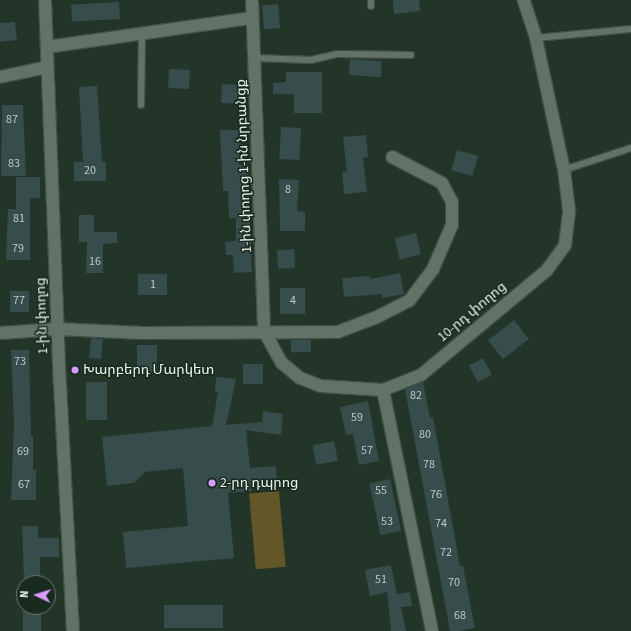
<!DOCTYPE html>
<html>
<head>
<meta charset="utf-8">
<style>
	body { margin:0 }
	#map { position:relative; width:631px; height:631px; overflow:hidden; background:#233429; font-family:"Source Sans 3","Noto Sans Armenian",sans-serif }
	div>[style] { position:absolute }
	.green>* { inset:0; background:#635627; transform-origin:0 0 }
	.building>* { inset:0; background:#364d4b; transform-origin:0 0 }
	.roads { filter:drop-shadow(1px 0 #414f47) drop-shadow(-1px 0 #414f47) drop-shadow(0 1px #414f47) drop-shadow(0 -1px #414f47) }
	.lane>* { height:6px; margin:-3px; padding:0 3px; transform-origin:3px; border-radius:3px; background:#617367 }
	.street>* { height:12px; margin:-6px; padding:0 6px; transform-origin:6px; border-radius:6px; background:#617367 }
	.secondary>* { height:12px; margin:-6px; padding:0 6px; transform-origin:6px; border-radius:6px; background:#617367 }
	.dots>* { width:11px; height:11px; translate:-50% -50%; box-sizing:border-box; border:2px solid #192a1f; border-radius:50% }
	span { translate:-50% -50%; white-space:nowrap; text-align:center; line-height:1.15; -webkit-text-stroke:3px #192a1f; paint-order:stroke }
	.number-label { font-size:12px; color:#bdcac4 }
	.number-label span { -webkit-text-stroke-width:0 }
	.street-label { font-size:14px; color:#eaf4ed }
	.poi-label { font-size:14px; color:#eaf4ed }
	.left { translate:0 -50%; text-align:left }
	.north { position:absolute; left:16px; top:575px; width:40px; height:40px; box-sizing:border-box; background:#192a1f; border:1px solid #6d7b71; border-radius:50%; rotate:274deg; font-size:11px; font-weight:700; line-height:16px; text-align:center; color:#eaf4ed }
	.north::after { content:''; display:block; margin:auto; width:14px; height:18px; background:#d79bf9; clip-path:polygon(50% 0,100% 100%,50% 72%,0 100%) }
</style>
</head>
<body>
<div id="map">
	<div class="green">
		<div style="left:279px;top:491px;width:76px;height:30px;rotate:85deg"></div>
	</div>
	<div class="building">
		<div style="clip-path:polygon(393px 0,419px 0,420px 11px,394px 14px)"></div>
		<div style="left:119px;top:2px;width:17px;height:48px;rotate:87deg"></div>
		<div style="left:278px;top:4px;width:24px;height:16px;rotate:85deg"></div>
		<div style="clip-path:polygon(15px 22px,17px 40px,0 42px,0 23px)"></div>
		<div style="left:350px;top:59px;width:32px;height:16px;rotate:4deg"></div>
		<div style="left:169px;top:69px;width:21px;height:19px;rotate:3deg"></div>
		<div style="clip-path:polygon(286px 72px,322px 72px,322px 113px,294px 113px,294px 94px,273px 94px,273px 83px,286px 82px)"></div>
		<div style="left:222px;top:84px;width:21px;height:19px;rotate:3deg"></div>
		<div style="clip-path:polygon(97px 86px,102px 162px,106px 162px,106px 181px,74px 181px,74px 162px,83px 162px,79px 87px)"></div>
		<div style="clip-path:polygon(2px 105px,23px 105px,26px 176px,1px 176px)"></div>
		<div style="left:281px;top:127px;width:20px;height:32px;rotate:3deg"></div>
		<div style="clip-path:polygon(220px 130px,240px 130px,239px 165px,248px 165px,252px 272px,234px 273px,233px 255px,226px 255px,225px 242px,236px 241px,236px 218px,229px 218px,228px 191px,223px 191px)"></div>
		<div style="clip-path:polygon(366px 135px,368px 157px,363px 158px,367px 192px,344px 194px,342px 172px,347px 171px,343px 137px)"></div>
		<div style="left:457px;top:150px;width:22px;height:21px;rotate:16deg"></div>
		<div style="clip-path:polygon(16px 177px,40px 177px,40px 198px,30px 198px,30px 260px,6px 260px,8px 209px,16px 209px)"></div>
		<div style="clip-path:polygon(279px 179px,299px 180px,297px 211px,305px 212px,305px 231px,280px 231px)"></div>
		<div style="clip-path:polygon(79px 215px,94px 215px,94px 232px,117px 232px,117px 243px,103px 244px,103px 273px,86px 273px,87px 242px,79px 242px)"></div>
		<div style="left:416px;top:233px;width:22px;height:22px;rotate:77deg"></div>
		<div style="left:294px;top:249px;width:19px;height:17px;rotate:87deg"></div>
		<div style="clip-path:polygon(400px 273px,404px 294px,382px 298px,382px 294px,344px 297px,342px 278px,370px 276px,370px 279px)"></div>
		<div style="left:138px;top:274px;width:29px;height:21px"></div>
		<div style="left:280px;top:288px;width:25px;height:26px"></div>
		<div style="left:10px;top:291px;width:19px;height:21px"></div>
		<div style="left:514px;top:320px;width:24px;height:33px;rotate:52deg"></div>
		<div style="left:91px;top:338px;width:12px;height:20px;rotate:5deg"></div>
		<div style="left:291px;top:340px;width:20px;height:12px"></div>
		<div style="left:137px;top:345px;width:20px;height:28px"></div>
		<div style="clip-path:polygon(11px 350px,29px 350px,31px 436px,33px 436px,33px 470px,36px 470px,36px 500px,11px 500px,14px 424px)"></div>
		<div style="left:483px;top:358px;width:19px;height:16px;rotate:62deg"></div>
		<div style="left:263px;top:364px;width:20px;height:20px;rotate:90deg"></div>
		<div style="clip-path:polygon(216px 377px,236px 379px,226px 425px,262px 422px,263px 411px,283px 414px,281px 435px,246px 430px,250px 468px,276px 466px,277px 480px,251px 482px,252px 491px,228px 493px,234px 558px,126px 568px,123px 532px,188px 526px,183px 468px,145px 472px,134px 483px,107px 486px,102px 437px,212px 426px,218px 392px,215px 392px)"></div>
		<div style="left:86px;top:382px;width:21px;height:38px"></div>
		<div style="clip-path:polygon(423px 382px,430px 418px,433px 417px,455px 538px,460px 566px,463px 566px,475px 628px,460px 631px,450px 631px,405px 389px)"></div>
		<div style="clip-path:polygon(368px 401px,379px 461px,359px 465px,353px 434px,346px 435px,340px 407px)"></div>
		<div style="left:334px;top:441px;width:20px;height:22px;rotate:79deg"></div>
		<div style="left:390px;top:479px;width:53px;height:21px;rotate:78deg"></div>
		<div style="clip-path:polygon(22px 526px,38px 526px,38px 538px,59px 538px,59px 557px,40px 557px,40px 583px,24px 583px)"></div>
		<div style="clip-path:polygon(391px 565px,397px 594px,410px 592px,412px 606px,401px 607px,406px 631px,391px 631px,387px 592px,370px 596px,365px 570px)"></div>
		<div style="left:223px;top:605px;width:23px;height:59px;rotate:90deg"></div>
		<div style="left:23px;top:607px;width:18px;height:24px"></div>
	</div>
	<div class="roads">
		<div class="lane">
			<div style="left:371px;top:0;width:6px;rotate:90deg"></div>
			<div style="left:536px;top:38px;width:95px;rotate:-5.4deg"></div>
			<div style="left:256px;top:58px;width:55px;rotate:2.1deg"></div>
			<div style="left:311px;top:60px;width:27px;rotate:-13deg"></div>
			<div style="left:337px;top:54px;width:74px;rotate:0.8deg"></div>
			<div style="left:141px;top:105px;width:72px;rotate:-89.2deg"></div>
			<div style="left:564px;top:170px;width:71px;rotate:-18.2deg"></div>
		</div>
		<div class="street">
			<div style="left:252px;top:0;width:331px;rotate:87.9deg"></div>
			<div style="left:264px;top:331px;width:37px;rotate:61deg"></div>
			<div style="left:282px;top:363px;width:23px;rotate:40deg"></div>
			<div style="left:300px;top:378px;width:22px;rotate:21deg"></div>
			<div style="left:321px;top:386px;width:62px;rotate:3.7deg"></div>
			<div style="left:383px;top:390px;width:41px;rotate:-21.5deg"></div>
			<div style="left:421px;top:375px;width:164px;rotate:-39.8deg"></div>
			<div style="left:547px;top:270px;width:31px;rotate:-54deg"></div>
			<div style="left:565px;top:245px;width:35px;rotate:-83deg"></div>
			<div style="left:569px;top:210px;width:40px;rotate:-97.1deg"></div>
			<div style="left:564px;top:170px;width:135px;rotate:-102deg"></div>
			<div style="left:536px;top:38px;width:40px;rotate:-108deg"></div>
			<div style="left:47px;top:47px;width:207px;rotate:-8.1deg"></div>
			<div style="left:0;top:77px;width:48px;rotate:-12deg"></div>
			<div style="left:0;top:333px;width:58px;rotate:-3.9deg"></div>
			<div style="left:58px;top:329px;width:85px;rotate:2.7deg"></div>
			<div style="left:143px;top:333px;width:195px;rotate:-0.3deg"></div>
			<div style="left:338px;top:332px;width:40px;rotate:-21deg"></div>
			<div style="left:375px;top:318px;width:38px;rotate:-27deg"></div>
			<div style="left:409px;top:301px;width:40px;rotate:-53deg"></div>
			<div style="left:433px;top:269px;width:48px;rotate:-66.6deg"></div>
			<div style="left:452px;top:225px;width:23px;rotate:-90deg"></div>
			<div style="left:452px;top:202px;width:21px;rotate:-118deg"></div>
			<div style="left:442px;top:183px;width:56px;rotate:-152.5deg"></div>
			<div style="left:383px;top:390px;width:246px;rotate:78.5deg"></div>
		</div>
		<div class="secondary">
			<div style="left:45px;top:0;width:384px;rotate:87.8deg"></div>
			<div style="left:60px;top:384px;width:247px;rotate:87deg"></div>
		</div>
	</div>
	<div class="dots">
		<div style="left:75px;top:370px;background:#d79bf9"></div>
		<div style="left:212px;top:483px;background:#d79bf9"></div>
	</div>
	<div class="number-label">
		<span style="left:12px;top:120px">87</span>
		<span style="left:14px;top:164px">83</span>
		<span style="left:90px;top:171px">20</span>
		<span style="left:288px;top:190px">8</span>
		<span style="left:19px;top:219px">81</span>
		<span style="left:18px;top:249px">79</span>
		<span style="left:95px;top:262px">16</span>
		<span style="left:153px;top:285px">1</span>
		<span style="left:19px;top:301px">77</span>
		<span style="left:293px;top:301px">4</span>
		<span style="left:20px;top:362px">73</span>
		<span style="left:416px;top:396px">82</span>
		<span style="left:357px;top:418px">59</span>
		<span style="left:425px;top:435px">80</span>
		<span style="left:367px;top:451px">57</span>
		<span style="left:23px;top:452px">69</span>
		<span style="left:429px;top:465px">78</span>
		<span style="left:24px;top:485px">67</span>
		<span style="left:381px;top:491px">55</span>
		<span style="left:436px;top:495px">76</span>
		<span style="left:387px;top:522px">53</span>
		<span style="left:441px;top:524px">74</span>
		<span style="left:446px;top:553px">72</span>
		<span style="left:381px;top:580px">51</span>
		<span style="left:454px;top:583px">70</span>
		<span style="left:460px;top:616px">68</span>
	</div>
	<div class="street-label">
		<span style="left:244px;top:166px;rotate:-92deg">1-ին փողոց 1-ին նրբանցք</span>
		<span style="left:472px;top:312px;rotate:-40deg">10-րդ փողոց</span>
		<span style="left:42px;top:316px;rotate:-92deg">1-ին փողոց</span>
	</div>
	<div class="poi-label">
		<span class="left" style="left:83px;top:370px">Խարբերդ Մարկետ</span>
		<span class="left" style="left:220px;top:483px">2-րդ դպրոց</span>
	</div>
	<div class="north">N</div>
</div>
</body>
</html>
